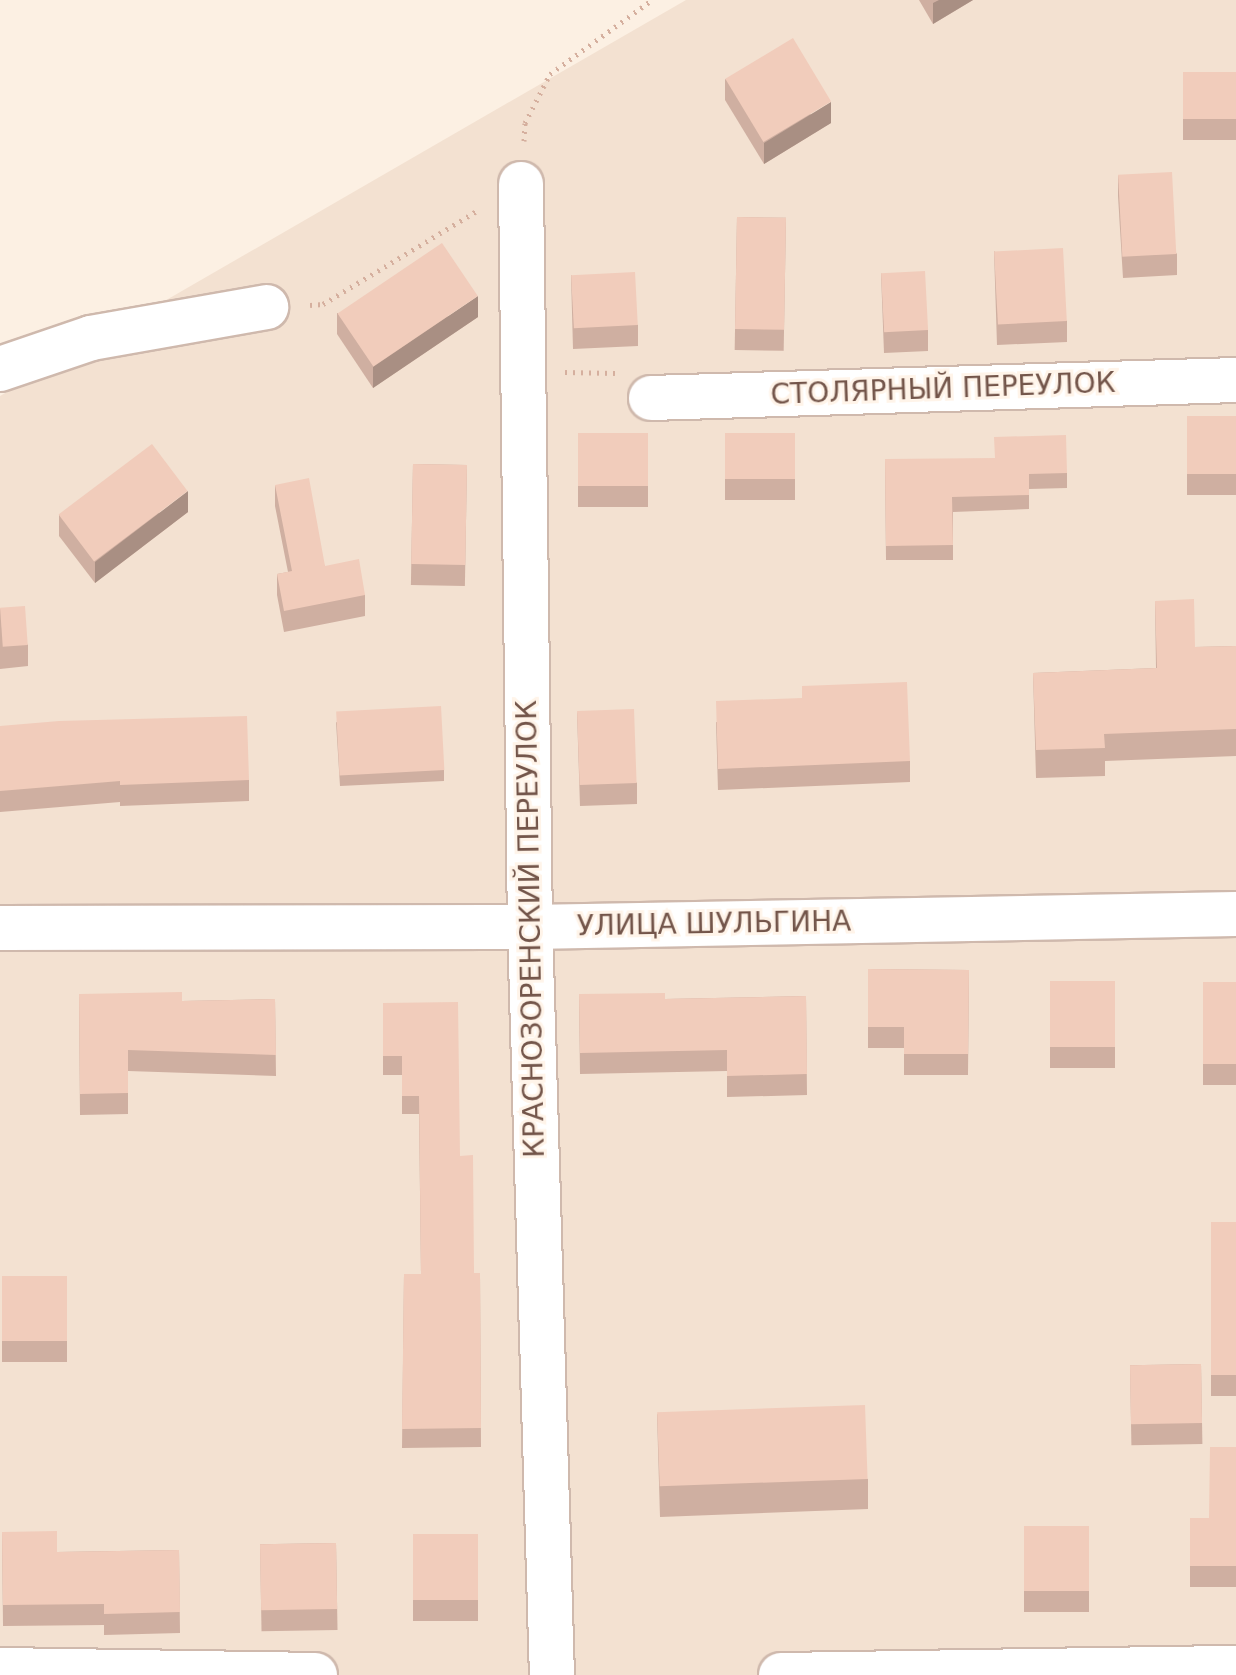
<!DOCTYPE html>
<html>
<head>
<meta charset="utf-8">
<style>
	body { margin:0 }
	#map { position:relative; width:1236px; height:1675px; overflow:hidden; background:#fcf0e3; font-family:"DejaVu Sans",sans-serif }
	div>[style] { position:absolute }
	.residential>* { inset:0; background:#f3e1d1 }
	.path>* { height:5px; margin-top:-2.5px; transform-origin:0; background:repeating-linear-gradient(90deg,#d5af9e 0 2px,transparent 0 8px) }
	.roads { filter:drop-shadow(2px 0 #cfb9ad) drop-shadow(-2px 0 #cfb9ad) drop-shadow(0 2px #cfb9ad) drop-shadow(0 -2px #cfb9ad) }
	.minor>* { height:44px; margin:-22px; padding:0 22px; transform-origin:22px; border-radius:22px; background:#fff }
	.wall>* { inset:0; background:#cfafa1; transform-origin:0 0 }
	.shaded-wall>* { inset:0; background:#a98f83 }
	.building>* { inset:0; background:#f1ccbb; transform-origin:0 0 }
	span { translate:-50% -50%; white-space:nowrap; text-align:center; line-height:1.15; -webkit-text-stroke:6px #fff4e9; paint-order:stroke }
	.street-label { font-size:28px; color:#73554a }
</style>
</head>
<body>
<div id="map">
	<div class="residential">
		<div style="clip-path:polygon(686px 0,1236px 0,1236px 1675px,0 1675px,0 396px)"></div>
	</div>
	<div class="path">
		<div style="left:524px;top:141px;width:18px;rotate:-87deg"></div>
		<div style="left:525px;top:123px;width:55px;rotate:-63deg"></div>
		<div style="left:550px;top:74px;width:126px;rotate:-36deg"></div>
		<div style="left:310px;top:305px;width:13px;rotate:-4deg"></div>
		<div style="left:323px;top:304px;width:181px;rotate:-31.2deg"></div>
		<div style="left:565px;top:372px;width:50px;rotate:1.1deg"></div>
	</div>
	<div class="roads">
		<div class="minor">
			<div style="left:521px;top:184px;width:743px;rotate:89.31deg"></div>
			<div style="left:530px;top:927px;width:748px;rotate:88.32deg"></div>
			<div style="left:0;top:369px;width:96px;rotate:-18.8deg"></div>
			<div style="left:91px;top:338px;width:178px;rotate:-10deg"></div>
			<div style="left:651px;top:398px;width:585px;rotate:-1.76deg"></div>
			<div style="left:0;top:928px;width:530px;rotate:-0.11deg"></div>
			<div style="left:530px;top:927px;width:706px;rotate:-1.05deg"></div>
			<div style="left:0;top:1670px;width:315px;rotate:0.9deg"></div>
			<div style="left:781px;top:1675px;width:455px;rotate:-0.9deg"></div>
		</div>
	</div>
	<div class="wall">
		<div style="clip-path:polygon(919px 0,973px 0,933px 24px)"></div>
		<div style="left:1236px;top:72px;width:68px;height:53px;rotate:90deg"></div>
		<div style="clip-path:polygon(725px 79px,831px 123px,764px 164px,725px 100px)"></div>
		<div style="clip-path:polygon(1118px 175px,1177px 254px,1177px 275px,1123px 278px,1118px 196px)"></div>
		<div style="left:737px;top:217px;width:49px;height:133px;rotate:1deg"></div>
		<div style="clip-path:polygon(994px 251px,1067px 321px,1067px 342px,997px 345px)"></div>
		<div style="clip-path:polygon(881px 273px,928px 330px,928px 351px,884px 353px)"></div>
		<div style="clip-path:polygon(571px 275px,638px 325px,638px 346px,573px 349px)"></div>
		<div style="clip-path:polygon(337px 313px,478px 317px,373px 388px,337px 334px)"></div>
		<div style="left:1236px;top:416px;width:79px;height:49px;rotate:90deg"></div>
		<div style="left:648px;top:433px;width:74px;height:70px;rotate:90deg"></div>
		<div style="left:725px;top:433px;width:70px;height:67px"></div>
		<div style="clip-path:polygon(885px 459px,1067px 473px,1067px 488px,1029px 489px,1029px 509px,953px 512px,953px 560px,886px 560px)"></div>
		<div style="left:413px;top:464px;width:54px;height:121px;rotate:1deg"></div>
		<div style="clip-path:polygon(275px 485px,325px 566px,365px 595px,365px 616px,284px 632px,277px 595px,277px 574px,288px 572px,275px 506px)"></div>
		<div style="clip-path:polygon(188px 512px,95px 583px,59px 536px,59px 515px)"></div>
		<div style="clip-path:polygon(1155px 601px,1195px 647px,1236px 646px,1236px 756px,1105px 761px,1105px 776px,1036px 778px,1033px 673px,1156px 668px)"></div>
		<div style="clip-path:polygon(0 608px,28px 645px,28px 666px,0 669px)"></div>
		<div style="clip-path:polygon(577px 712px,637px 783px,637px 804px,580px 806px)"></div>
		<div style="clip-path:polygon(336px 722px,444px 770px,444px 781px,340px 786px)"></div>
		<div style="clip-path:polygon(716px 722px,910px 761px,910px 782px,718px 790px)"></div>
		<div style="clip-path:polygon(0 726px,249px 780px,249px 801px,120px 806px,120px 802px,0 812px)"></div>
		<div style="clip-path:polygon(868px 969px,969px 970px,968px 1075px,904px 1075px,904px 1048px,868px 1048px)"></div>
		<div style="left:1115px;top:981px;width:87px;height:65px;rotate:90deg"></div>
		<div style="left:1203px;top:982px;width:33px;height:103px"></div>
		<div style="clip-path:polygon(79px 994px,182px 1001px,275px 999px,276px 1076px,128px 1071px,128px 1114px,80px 1115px)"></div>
		<div style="clip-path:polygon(579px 994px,665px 999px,806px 996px,807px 1095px,727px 1097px,727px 1071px,580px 1074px)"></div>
		<div style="clip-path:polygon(383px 1003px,460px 1156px,474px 1273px,480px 1273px,481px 1447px,402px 1448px,404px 1274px,421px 1274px,419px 1114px,402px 1114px,402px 1075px,383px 1075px)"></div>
		<div style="left:1236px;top:1222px;width:174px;height:25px;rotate:90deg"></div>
		<div style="left:2px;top:1276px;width:65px;height:86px"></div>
		<div style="left:1201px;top:1364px;width:80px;height:71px;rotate:89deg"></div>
		<div style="clip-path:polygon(657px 1414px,868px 1479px,868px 1509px,660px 1517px)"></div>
		<div style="clip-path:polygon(1236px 1447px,1236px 1587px,1190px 1587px,1190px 1518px,1209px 1518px)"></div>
		<div style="left:1089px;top:1526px;width:86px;height:65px;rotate:90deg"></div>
		<div style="clip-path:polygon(2px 1532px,57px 1552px,179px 1550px,180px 1633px,104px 1635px,104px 1625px,3px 1626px)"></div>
		<div style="left:413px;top:1534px;width:65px;height:87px"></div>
		<div style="left:336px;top:1543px;width:87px;height:76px;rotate:89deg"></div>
	</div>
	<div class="shaded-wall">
		<div style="clip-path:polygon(939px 0,973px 0,933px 24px,933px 3px)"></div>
		<div style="clip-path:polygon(831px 102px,831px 123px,764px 164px,764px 143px)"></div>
		<div style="clip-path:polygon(478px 296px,478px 317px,373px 388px,373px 367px)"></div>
		<div style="clip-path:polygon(188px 491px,188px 512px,95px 583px,95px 562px)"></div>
	</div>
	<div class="building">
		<div style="left:793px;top:38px;width:74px;height:79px;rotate:59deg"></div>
		<div style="left:1236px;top:72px;width:47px;height:53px;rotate:90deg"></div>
		<div style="left:1172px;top:172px;width:82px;height:54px;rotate:87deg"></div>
		<div style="left:737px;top:217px;width:49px;height:112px;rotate:1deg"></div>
		<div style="left:442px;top:243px;width:64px;height:126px;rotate:56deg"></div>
		<div style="left:1063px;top:248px;width:73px;height:69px;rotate:87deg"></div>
		<div style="left:925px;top:271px;width:59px;height:44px;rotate:87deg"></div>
		<div style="left:635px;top:272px;width:53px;height:64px;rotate:87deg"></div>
		<div style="left:1236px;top:416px;width:58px;height:49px;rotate:90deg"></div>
		<div style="left:648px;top:433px;width:53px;height:70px;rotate:90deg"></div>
		<div style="left:725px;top:433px;width:70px;height:46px"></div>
		<div style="clip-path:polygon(1066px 435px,1067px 473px,1029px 474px,1029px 495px,952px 497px,953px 545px,886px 546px,885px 459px,995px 458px,994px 437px)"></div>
		<div style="left:152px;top:444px;width:59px;height:117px;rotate:53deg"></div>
		<div style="left:413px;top:464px;width:54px;height:100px;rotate:1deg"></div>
		<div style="clip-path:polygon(309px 478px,325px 566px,359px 559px,365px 595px,284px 611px,277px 574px,292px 571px,275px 485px)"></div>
		<div style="clip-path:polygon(1194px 599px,1195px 647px,1236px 646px,1236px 729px,1104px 734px,1105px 748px,1036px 750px,1033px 673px,1157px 668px,1155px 601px)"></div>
		<div style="left:25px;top:606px;width:39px;height:25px;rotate:86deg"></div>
		<div style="clip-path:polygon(907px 682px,910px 761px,718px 769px,716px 701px,802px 698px,802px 686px)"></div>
		<div style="left:441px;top:706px;width:64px;height:105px;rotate:87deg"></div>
		<div style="left:634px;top:709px;width:74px;height:57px;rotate:88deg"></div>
		<div style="clip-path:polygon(247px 716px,249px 780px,120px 785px,120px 781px,0 791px,0 726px,59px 721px)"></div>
		<div style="clip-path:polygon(868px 969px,969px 970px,968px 1054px,904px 1054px,904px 1027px,868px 1027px)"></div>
		<div style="left:1115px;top:981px;width:66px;height:65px;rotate:90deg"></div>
		<div style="left:1203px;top:982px;width:33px;height:82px"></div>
		<div style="clip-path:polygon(182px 992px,182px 1001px,275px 999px,276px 1055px,128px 1050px,128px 1093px,80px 1094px,79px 994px)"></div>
		<div style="clip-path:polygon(665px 993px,665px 999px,806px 996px,807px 1074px,727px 1076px,727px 1050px,580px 1053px,579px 994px)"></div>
		<div style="clip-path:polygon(458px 1002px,460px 1156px,473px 1155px,474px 1273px,480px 1273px,481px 1428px,402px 1429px,404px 1274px,421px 1274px,419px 1096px,402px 1096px,402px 1056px,383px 1056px,383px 1003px)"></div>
		<div style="left:1236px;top:1222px;width:153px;height:25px;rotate:90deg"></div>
		<div style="left:2px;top:1276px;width:65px;height:65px"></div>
		<div style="left:1201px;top:1364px;width:59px;height:71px;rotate:89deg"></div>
		<div style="left:865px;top:1405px;width:74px;height:208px;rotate:88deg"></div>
		<div style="clip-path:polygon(1210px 1447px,1236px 1447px,1236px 1566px,1190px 1566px,1190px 1518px,1209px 1518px)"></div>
		<div style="left:1089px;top:1526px;width:65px;height:65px;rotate:90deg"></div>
		<div style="clip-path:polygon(57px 1531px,57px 1552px,179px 1550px,180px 1612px,104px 1614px,104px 1604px,3px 1605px,2px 1532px)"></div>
		<div style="left:413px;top:1534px;width:65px;height:66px"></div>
		<div style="left:336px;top:1543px;width:66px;height:76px;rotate:89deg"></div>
	</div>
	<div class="street-label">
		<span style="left:943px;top:389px;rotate:-2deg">СТОЛЯРНЫЙ ПЕРЕУЛОК</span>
		<span style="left:714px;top:924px;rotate:-1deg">УЛИЦА ШУЛЬГИНА</span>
		<span style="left:531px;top:929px;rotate:-91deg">КРАСНОЗОРЕНСКИЙ ПЕРЕУЛОК</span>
	</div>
</div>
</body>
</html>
